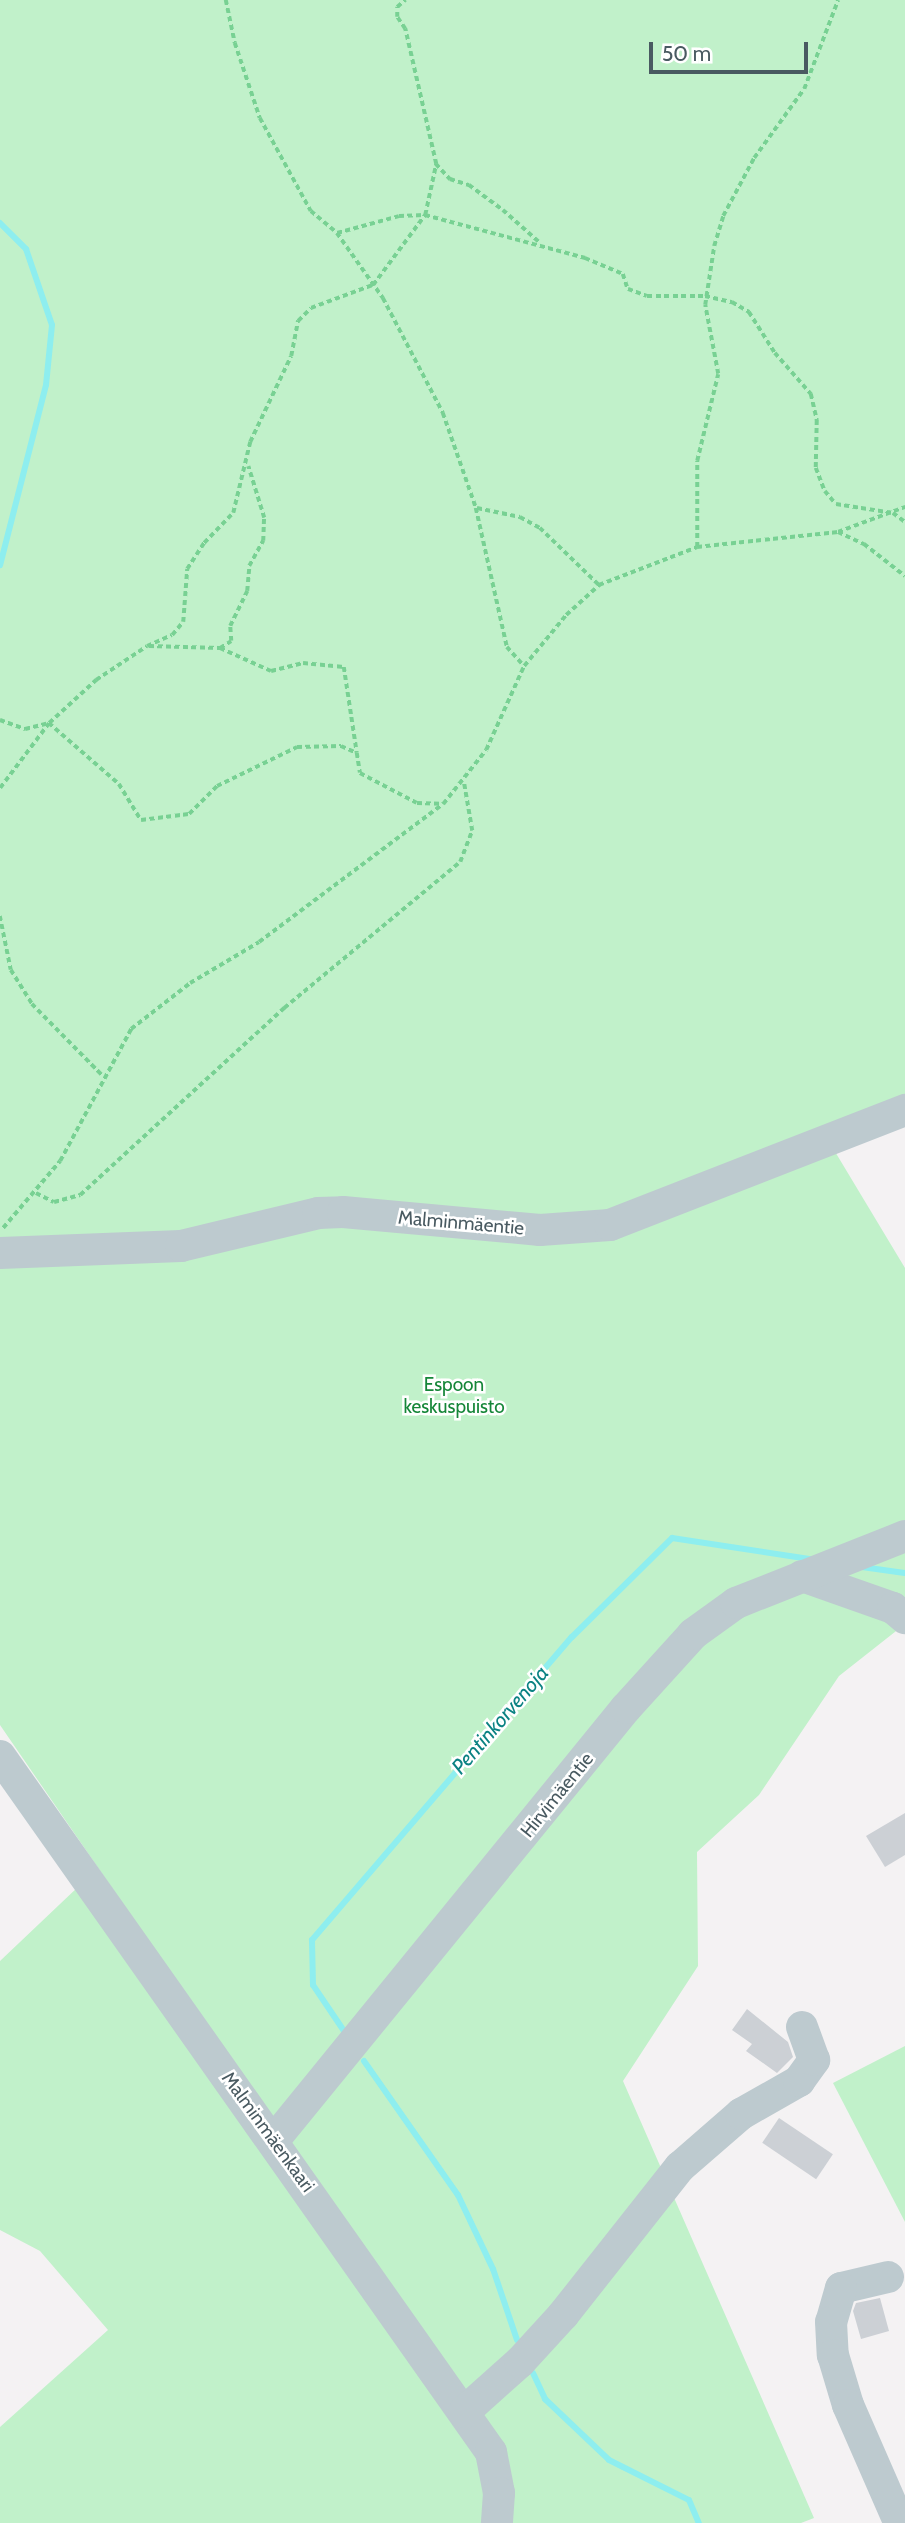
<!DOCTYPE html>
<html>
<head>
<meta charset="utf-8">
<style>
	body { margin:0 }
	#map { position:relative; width:905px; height:2523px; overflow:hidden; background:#f4f2f3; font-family:Cabin,sans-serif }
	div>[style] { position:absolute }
	.green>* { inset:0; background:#c1f1ca }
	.stream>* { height:6px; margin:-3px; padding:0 3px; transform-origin:3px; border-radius:3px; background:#8eeeef }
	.building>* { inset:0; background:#ccd0d5; transform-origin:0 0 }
	.path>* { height:3.5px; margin-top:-1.75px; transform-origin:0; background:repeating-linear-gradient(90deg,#78d193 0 5px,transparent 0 8.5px) }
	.minor>* { height:32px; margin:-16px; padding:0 16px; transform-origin:16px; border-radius:16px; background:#bdcacf }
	span { translate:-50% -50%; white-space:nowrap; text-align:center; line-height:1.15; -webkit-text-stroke:5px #fff; paint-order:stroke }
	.street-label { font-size:19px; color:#495a61 }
	.park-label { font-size:19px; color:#158638 }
	.water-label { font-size:21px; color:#0b8283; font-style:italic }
	.scale { position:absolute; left:649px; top:42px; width:159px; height:32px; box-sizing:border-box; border:4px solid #495a61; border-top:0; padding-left:9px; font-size:21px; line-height:24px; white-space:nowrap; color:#495a61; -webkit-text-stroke:5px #fff; paint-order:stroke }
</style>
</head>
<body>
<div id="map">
	<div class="green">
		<div style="clip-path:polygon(0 0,905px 0,905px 1110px,828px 1140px,905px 1268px,905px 1624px,839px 1676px,759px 1795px,697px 1852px,698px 1966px,623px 2081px,814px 2518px,801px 2523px,507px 2523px,508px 2514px,410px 2322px,0 1725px)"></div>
		<div style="clip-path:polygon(79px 1886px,482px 2456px,489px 2523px,0 2523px,0 2427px,108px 2330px,40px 2251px,0 2230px,0 1961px)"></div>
		<div style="clip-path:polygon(905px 2046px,905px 2222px,833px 2083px)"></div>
	</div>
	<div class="stream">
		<div style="left:0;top:223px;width:37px;rotate:45deg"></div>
		<div style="left:26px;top:249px;width:80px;rotate:71.1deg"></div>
		<div style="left:52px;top:325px;width:60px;rotate:95.7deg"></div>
		<div style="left:46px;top:385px;width:186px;rotate:104.3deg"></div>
		<div style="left:862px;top:1567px;width:43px;rotate:7.9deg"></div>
		<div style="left:344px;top:2031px;width:55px;rotate:-124deg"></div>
		<div style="left:313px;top:1985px;width:45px;rotate:-91.3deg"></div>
		<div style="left:312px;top:1940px;width:399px;rotate:-49.4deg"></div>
		<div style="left:572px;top:1637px;width:141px;rotate:-44.7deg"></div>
		<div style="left:672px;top:1538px;width:139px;rotate:8.7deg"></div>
		<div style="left:364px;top:2061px;width:164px;rotate:55deg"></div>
		<div style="left:458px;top:2195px;width:82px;rotate:64.7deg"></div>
		<div style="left:493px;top:2269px;width:75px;rotate:71.3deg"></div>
		<div style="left:533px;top:2373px;width:29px;rotate:65deg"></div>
		<div style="left:545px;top:2399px;width:88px;rotate:43.6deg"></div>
		<div style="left:609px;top:2460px;width:89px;rotate:26.6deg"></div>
		<div style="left:689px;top:2500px;width:25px;rotate:67deg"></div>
	</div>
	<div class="building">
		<div style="clip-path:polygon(905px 1813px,905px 1855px,885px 1867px,866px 1836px)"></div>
		<div style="clip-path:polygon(747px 2009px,788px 2042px,793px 2057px,777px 2073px,746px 2051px,752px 2044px,732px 2030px)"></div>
		<div style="left:779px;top:2118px;width:65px;height:30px;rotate:34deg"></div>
		<div style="clip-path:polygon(880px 2298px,889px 2331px,861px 2339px,853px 2311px,856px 2303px)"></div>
	</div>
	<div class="path">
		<div style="left:226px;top:0;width:44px;rotate:78.2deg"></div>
		<div style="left:235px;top:43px;width:79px;rotate:71.6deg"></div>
		<div style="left:260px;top:118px;width:106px;rotate:61.3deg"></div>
		<div style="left:311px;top:211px;width:34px;rotate:40deg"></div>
		<div style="left:337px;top:233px;width:80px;rotate:54.7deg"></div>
		<div style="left:383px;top:298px;width:130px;rotate:62.4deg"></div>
		<div style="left:443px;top:413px;width:101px;rotate:70.8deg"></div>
		<div style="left:476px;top:508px;width:142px;rotate:77.4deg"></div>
		<div style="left:507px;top:647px;width:25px;rotate:48deg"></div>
		<div style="left:436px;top:164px;width:21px;rotate:47deg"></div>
		<div style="left:450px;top:179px;width:20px;rotate:18deg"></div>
		<div style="left:469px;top:185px;width:42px;rotate:36.3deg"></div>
		<div style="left:503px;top:210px;width:48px;rotate:41.6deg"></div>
		<div style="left:337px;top:233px;width:64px;rotate:-15.3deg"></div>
		<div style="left:399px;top:216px;width:26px;rotate:-2deg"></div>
		<div style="left:425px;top:215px;width:166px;rotate:15deg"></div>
		<div style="left:585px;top:258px;width:41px;rotate:22.8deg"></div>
		<div style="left:623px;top:274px;width:16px;rotate:72deg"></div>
		<div style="left:628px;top:289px;width:20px;rotate:20deg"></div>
		<div style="left:647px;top:296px;width:58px"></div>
		<div style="left:705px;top:296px;width:28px;rotate:13deg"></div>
		<div style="left:732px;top:302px;width:20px;rotate:30deg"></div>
		<div style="left:749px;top:312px;width:49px;rotate:57.6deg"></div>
		<div style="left:775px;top:353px;width:55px;rotate:48.7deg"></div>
		<div style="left:811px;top:394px;width:27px;rotate:77deg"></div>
		<div style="left:817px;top:420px;width:48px;rotate:91.2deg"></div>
		<div style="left:816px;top:468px;width:25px;rotate:69deg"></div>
		<div style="left:825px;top:491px;width:17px;rotate:50deg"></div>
		<div style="left:836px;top:504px;width:58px;rotate:9deg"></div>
		<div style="left:893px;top:513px;width:15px;rotate:37deg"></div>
		<div style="left:477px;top:508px;width:44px;rotate:11.8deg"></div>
		<div style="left:520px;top:517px;width:23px;rotate:29deg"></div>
		<div style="left:540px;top:528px;width:82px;rotate:44deg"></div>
		<div style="left:838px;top:532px;width:29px;rotate:25deg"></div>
		<div style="left:864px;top:544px;width:52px;rotate:38deg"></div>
		<div style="left:697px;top:547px;width:86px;rotate:-90deg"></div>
		<div style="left:697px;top:461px;width:89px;rotate:-76.4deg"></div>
		<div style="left:718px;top:374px;width:70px;rotate:-100.7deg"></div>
		<div style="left:705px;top:305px;width:60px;rotate:-81.3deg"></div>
		<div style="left:714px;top:246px;width:31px;rotate:-73deg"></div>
		<div style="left:723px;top:216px;width:66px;rotate:-61.9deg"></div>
		<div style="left:754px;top:158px;width:85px;rotate:-54.1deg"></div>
		<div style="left:804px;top:89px;width:95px;rotate:-69.1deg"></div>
		<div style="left:149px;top:646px;width:71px;rotate:1.6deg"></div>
		<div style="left:220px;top:648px;width:13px;rotate:-32deg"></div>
		<div style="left:231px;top:641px;width:15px;rotate:-94deg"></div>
		<div style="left:230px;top:626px;width:39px;rotate:-64deg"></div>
		<div style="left:247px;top:591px;width:25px;rotate:-85deg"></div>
		<div style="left:249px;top:566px;width:29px;rotate:-61deg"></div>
		<div style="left:263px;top:541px;width:23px;rotate:-88deg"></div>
		<div style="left:264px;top:518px;width:54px;rotate:-107.1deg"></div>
		<div style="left:220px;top:648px;width:56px;rotate:24.3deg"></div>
		<div style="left:271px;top:671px;width:33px;rotate:-14deg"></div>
		<div style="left:303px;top:663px;width:41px;rotate:5.6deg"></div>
		<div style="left:344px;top:667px;width:87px;rotate:81.4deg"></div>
		<div style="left:0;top:720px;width:27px;rotate:20deg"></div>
		<div style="left:25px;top:729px;width:25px;rotate:-14deg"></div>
		<div style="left:49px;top:723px;width:64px;rotate:-42.5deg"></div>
		<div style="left:96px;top:680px;width:61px;rotate:-33.7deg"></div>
		<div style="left:147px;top:646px;width:27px;rotate:-24deg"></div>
		<div style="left:172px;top:635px;width:17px;rotate:-50deg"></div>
		<div style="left:183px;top:622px;width:53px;rotate:-85.7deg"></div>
		<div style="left:187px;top:569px;width:31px;rotate:-57deg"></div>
		<div style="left:204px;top:543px;width:42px;rotate:-46deg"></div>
		<div style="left:233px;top:513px;width:73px;rotate:-76.5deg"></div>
		<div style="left:250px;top:442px;width:95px;rotate:-64.5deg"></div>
		<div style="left:291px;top:356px;width:36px;rotate:-79deg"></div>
		<div style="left:298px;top:321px;width:18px;rotate:-45deg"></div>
		<div style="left:311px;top:308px;width:66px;rotate:-20.4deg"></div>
		<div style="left:373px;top:285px;width:87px;rotate:-53.4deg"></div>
		<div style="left:425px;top:215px;width:52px;rotate:-77.8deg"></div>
		<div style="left:436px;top:164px;width:139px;rotate:-102.9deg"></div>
		<div style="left:405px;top:29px;width:14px;rotate:-124deg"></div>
		<div style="left:397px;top:17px;width:10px;rotate:-90deg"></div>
		<div style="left:397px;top:7px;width:11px;rotate:-41deg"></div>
		<div style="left:0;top:788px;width:81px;rotate:-53deg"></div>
		<div style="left:49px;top:723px;width:93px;rotate:41.1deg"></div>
		<div style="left:119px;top:784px;width:42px;rotate:58.6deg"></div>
		<div style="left:141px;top:820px;width:48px;rotate:-7.1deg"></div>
		<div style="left:189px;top:814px;width:40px;rotate:-45deg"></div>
		<div style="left:217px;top:786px;width:89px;rotate:-26deg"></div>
		<div style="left:297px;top:747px;width:44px;rotate:-1.3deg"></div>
		<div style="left:341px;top:746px;width:17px;rotate:24deg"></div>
		<div style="left:357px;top:753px;width:20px;rotate:81deg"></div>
		<div style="left:360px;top:773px;width:64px;rotate:27.8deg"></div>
		<div style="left:417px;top:803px;width:24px;rotate:2deg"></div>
		<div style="left:0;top:916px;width:55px;rotate:78.5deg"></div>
		<div style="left:11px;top:970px;width:40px;rotate:58deg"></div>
		<div style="left:32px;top:1004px;width:101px;rotate:45.4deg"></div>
		<div style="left:36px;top:1193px;width:20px;rotate:27deg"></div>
		<div style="left:54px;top:1202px;width:27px;rotate:-15deg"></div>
		<div style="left:80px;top:1195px;width:277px;rotate:-42.5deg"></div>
		<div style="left:284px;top:1008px;width:229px;rotate:-39.7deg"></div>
		<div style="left:460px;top:862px;width:33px;rotate:-69deg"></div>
		<div style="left:472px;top:831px;width:48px;rotate:-99.7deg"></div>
		<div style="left:3px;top:1228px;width:88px;rotate:-49.6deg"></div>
		<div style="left:60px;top:1161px;width:150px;rotate:-61.7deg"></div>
		<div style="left:131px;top:1029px;width:75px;rotate:-37.9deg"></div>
		<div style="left:190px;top:983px;width:80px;rotate:-30.7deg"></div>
		<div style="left:259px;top:942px;width:230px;rotate:-36.9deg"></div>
		<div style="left:443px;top:804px;width:69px;rotate:-51.5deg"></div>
		<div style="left:486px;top:750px;width:92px;rotate:-65.7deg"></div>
		<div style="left:524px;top:666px;width:66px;rotate:-50.5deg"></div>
		<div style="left:566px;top:615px;width:45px;rotate:-42.3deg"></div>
		<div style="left:599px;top:585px;width:105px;rotate:-21.2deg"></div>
		<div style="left:697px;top:547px;width:142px;rotate:-6.1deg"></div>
		<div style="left:838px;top:532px;width:72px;rotate:-20.5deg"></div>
	</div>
	<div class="minor">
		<div style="left:0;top:1253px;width:181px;rotate:-2.2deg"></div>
		<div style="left:181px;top:1246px;width:141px;rotate:-13.5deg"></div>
		<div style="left:318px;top:1213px;width:25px;rotate:-2deg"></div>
		<div style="left:343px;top:1212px;width:198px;rotate:5.2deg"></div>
		<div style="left:540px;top:1230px;width:70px;rotate:-4.1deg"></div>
		<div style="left:610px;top:1225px;width:317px;rotate:-21.3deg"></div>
		<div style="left:802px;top:1576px;width:96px;rotate:19.4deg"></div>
		<div style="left:893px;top:1608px;width:16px;rotate:40deg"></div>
		<div style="left:0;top:1756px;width:852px;rotate:54.8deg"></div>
		<div style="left:491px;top:2452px;width:42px;rotate:79deg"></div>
		<div style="left:499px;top:2493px;width:30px;rotate:94deg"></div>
		<div style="left:274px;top:2140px;width:557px;rotate:-50.83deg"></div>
		<div style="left:626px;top:1708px;width:100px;rotate:-47.8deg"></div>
		<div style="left:693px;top:1634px;width:53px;rotate:-35.8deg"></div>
		<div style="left:736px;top:1603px;width:182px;rotate:-21.6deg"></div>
		<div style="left:888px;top:2277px;width:48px;rotate:166.8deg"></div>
		<div style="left:841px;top:2288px;width:35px;rotate:106deg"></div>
		<div style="left:831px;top:2322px;width:33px;rotate:87deg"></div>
		<div style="left:833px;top:2355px;width:52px;rotate:73.3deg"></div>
		<div style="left:848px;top:2405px;width:122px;rotate:66.4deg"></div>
		<div style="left:464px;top:2412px;width:75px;rotate:-41.8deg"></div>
		<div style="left:520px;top:2362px;width:64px;rotate:-47.5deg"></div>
		<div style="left:563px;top:2315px;width:189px;rotate:-51.7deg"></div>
		<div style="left:680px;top:2167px;width:81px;rotate:-41deg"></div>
		<div style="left:741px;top:2114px;width:67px;rotate:-29.6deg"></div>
		<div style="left:799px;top:2081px;width:26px;rotate:-54deg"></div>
		<div style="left:814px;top:2060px;width:35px;rotate:-110deg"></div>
	</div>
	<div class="street-label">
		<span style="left:461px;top:1223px;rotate:5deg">Malminmäentie</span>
		<span style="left:557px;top:1795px;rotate:-51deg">Hirvimäentie</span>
		<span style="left:268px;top:2132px;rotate:54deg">Malminmäenkaari</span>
	</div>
	<div class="park-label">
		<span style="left:454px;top:1396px">Espoon<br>keskuspuisto</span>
	</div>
	<div class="water-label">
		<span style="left:500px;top:1720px;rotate:-49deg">Pentinkorvenoja</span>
	</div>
	<div class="scale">50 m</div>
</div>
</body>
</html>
